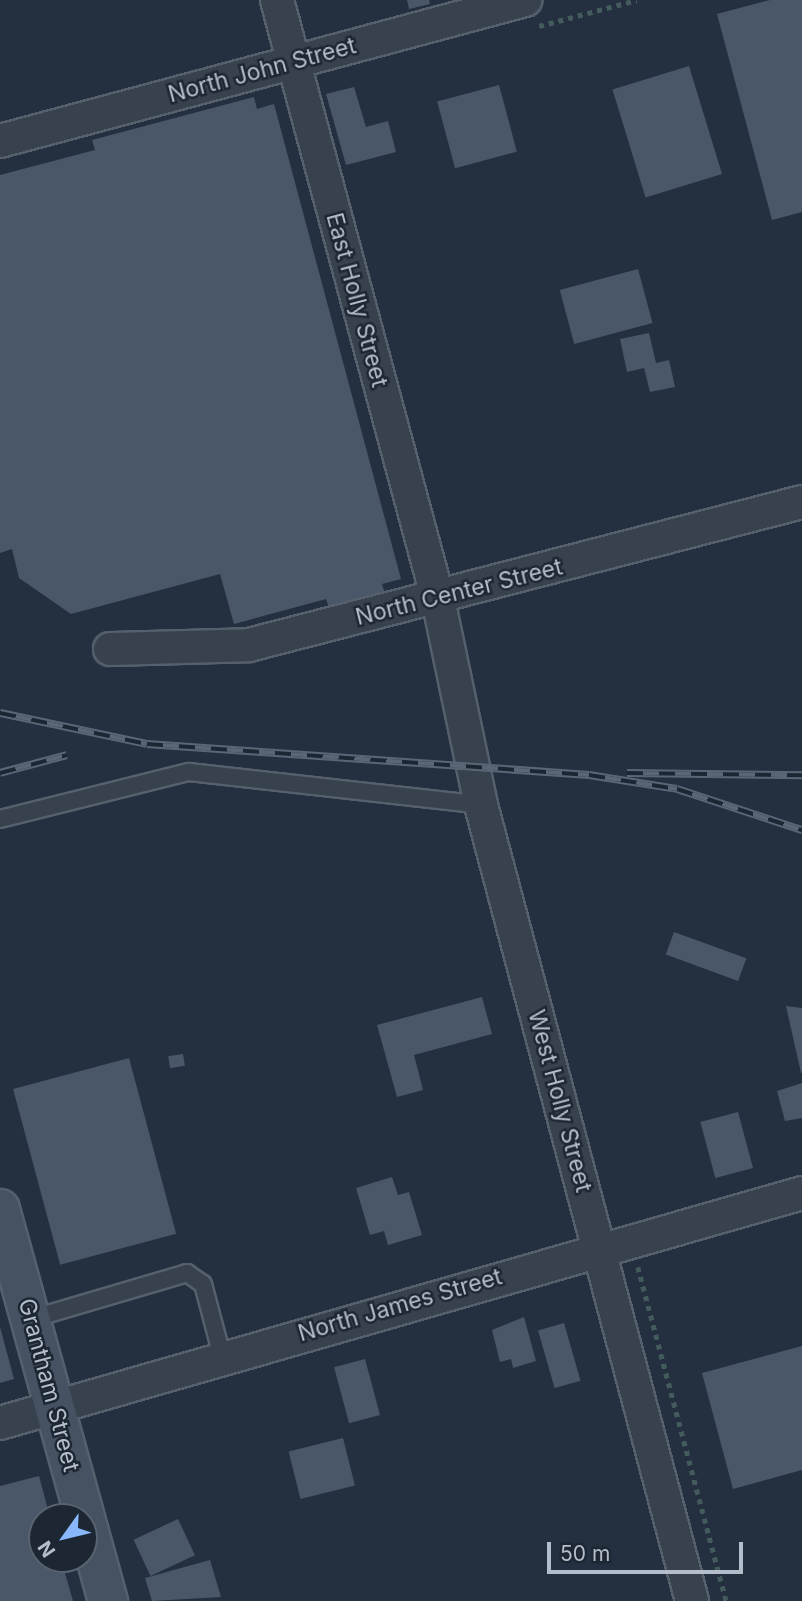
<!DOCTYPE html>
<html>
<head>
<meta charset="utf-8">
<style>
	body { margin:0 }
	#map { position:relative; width:802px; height:1601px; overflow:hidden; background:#24303f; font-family:Inter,sans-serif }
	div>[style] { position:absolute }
	.building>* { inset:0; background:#495768; transform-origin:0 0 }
	.path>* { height:4.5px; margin-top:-2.25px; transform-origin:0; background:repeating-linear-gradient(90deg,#445b5d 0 5px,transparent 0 10px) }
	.roads { filter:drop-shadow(2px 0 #56606d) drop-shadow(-2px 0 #56606d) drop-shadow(0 2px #56606d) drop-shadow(0 -2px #56606d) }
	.lane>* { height:16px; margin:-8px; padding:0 8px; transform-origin:8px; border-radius:8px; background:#38424f }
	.street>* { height:32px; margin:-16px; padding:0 16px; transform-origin:16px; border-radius:16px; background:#38424f }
	.secondary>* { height:38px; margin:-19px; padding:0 19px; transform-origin:19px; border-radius:19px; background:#465162 }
	.rail>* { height:8px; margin-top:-4px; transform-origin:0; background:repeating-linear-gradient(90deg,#1d2734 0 16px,#5a6676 0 32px); box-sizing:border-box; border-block:2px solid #5a6676 }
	span { translate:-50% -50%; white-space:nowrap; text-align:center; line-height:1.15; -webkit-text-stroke:5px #1d2734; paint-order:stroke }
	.street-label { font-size:23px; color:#b4bdca }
	.north { position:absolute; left:28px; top:1503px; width:70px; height:70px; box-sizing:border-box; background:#1d2734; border:2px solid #596370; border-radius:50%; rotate:236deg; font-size:19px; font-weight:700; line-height:28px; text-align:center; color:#b4bdca }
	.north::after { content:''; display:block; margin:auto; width:24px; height:32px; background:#88b8fb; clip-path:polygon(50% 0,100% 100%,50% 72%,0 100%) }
	.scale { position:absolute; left:547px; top:1542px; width:196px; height:32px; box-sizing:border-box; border:4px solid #b4bdca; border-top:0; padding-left:9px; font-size:21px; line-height:24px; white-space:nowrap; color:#b4bdca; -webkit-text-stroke:5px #1d2734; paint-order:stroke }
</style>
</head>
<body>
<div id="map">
	<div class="building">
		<div style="clip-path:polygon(407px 0,429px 0,430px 4px,409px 9px)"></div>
		<div style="clip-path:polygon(770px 0,802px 0,802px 212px,772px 220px,717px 14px)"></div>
		<div style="left:689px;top:66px;width:113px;height:80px;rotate:73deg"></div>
		<div style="left:499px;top:85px;width:69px;height:64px;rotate:75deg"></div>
		<div style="clip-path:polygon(354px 87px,366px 127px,388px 121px,396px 152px,346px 165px,326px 94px)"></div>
		<div style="clip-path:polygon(254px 97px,257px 109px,274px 104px,401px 579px,382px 584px,386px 597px,330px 611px,326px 599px,234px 624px,220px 574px,71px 614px,19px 578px,12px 549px,0 553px,0 175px,95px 150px,92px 140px)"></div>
		<div style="left:638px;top:269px;width:56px;height:81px;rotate:75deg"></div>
		<div style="clip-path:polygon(649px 333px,656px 363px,669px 360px,675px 387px,650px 392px,644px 368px,627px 372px,620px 339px)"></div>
		<div style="left:674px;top:932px;width:77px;height:24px;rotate:20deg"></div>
		<div style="clip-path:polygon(482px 997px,492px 1034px,414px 1055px,423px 1090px,397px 1097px,377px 1025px)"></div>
		<div style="clip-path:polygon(786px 1006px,802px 1008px,802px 1073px,801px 1073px)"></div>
		<div style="left:183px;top:1054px;width:12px;height:15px;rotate:81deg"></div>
		<div style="left:129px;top:1058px;width:182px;height:120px;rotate:75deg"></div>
		<div style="clip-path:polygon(802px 1083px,802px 1118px,785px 1121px,777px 1091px)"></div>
		<div style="left:738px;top:1112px;width:58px;height:39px;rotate:75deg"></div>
		<div style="clip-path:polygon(392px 1177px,398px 1195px,409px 1192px,422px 1235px,388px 1245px,384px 1231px,370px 1235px,356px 1188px)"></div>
		<div style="clip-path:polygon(524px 1317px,536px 1361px,513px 1368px,511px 1359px,500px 1362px,492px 1330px)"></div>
		<div style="left:564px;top:1323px;width:60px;height:27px;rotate:74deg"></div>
		<div style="clip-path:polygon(0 1327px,14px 1379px,0 1383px)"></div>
		<div style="clip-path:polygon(802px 1346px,802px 1470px,733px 1489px,702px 1373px)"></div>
		<div style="left:365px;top:1359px;width:58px;height:32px;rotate:75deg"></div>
		<div style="left:343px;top:1438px;width:49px;height:56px;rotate:76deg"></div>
		<div style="clip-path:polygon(39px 1476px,50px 1517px,42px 1517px,42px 1559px,61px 1559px,73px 1601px,0 1601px,0 1486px)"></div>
		<div style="left:178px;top:1519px;width:40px;height:49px;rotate:65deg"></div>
		<div style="clip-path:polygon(210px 1560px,221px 1597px,152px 1601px,145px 1578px)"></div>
	</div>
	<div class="path">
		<div style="left:539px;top:26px;width:101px;rotate:-14.9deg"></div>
		<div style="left:638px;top:1267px;width:345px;rotate:75.2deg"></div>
	</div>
	<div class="roads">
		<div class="lane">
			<div style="left:0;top:819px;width:195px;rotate:-14deg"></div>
			<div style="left:189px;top:772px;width:294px;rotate:6.4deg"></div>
			<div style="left:31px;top:1319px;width:163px;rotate:-16.4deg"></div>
			<div style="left:187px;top:1273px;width:19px;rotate:35deg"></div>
			<div style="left:203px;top:1284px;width:74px;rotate:75.2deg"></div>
		</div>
		<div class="street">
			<div style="left:277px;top:0;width:620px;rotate:74.96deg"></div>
			<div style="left:438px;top:599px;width:210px;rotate:78.2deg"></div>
			<div style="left:481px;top:805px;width:823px;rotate:75.15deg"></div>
			<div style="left:0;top:141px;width:544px;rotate:-15.03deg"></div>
			<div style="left:110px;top:649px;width:139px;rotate:-1.6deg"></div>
			<div style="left:249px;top:645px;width:571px;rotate:-14.5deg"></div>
			<div style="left:0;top:1423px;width:834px;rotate:-16deg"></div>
		</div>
		<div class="secondary">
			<div style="left:0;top:1209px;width:407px;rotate:74.6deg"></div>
		</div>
	</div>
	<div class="rail">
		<div style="left:0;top:713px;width:150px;rotate:11.9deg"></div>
		<div style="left:147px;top:744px;width:443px;rotate:4deg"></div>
		<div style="left:589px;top:775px;width:89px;rotate:9deg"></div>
		<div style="left:677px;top:789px;width:132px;rotate:18.2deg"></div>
		<div style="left:0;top:773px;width:69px;rotate:-15deg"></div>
		<div style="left:627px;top:773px;width:175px;rotate:0.7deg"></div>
	</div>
	<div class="street-label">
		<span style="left:262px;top:70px;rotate:-15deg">North John Street</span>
		<span style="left:357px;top:300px;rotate:75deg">East Holly Street</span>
		<span style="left:459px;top:592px;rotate:-14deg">North Center Street</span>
		<span style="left:560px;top:1101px;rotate:75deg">West Holly Street</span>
		<span style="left:400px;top:1305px;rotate:-16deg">North James Street</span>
		<span style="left:49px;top:1385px;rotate:75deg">Grantham Street</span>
	</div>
	<div class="north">N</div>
	<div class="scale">50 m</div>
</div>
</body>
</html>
